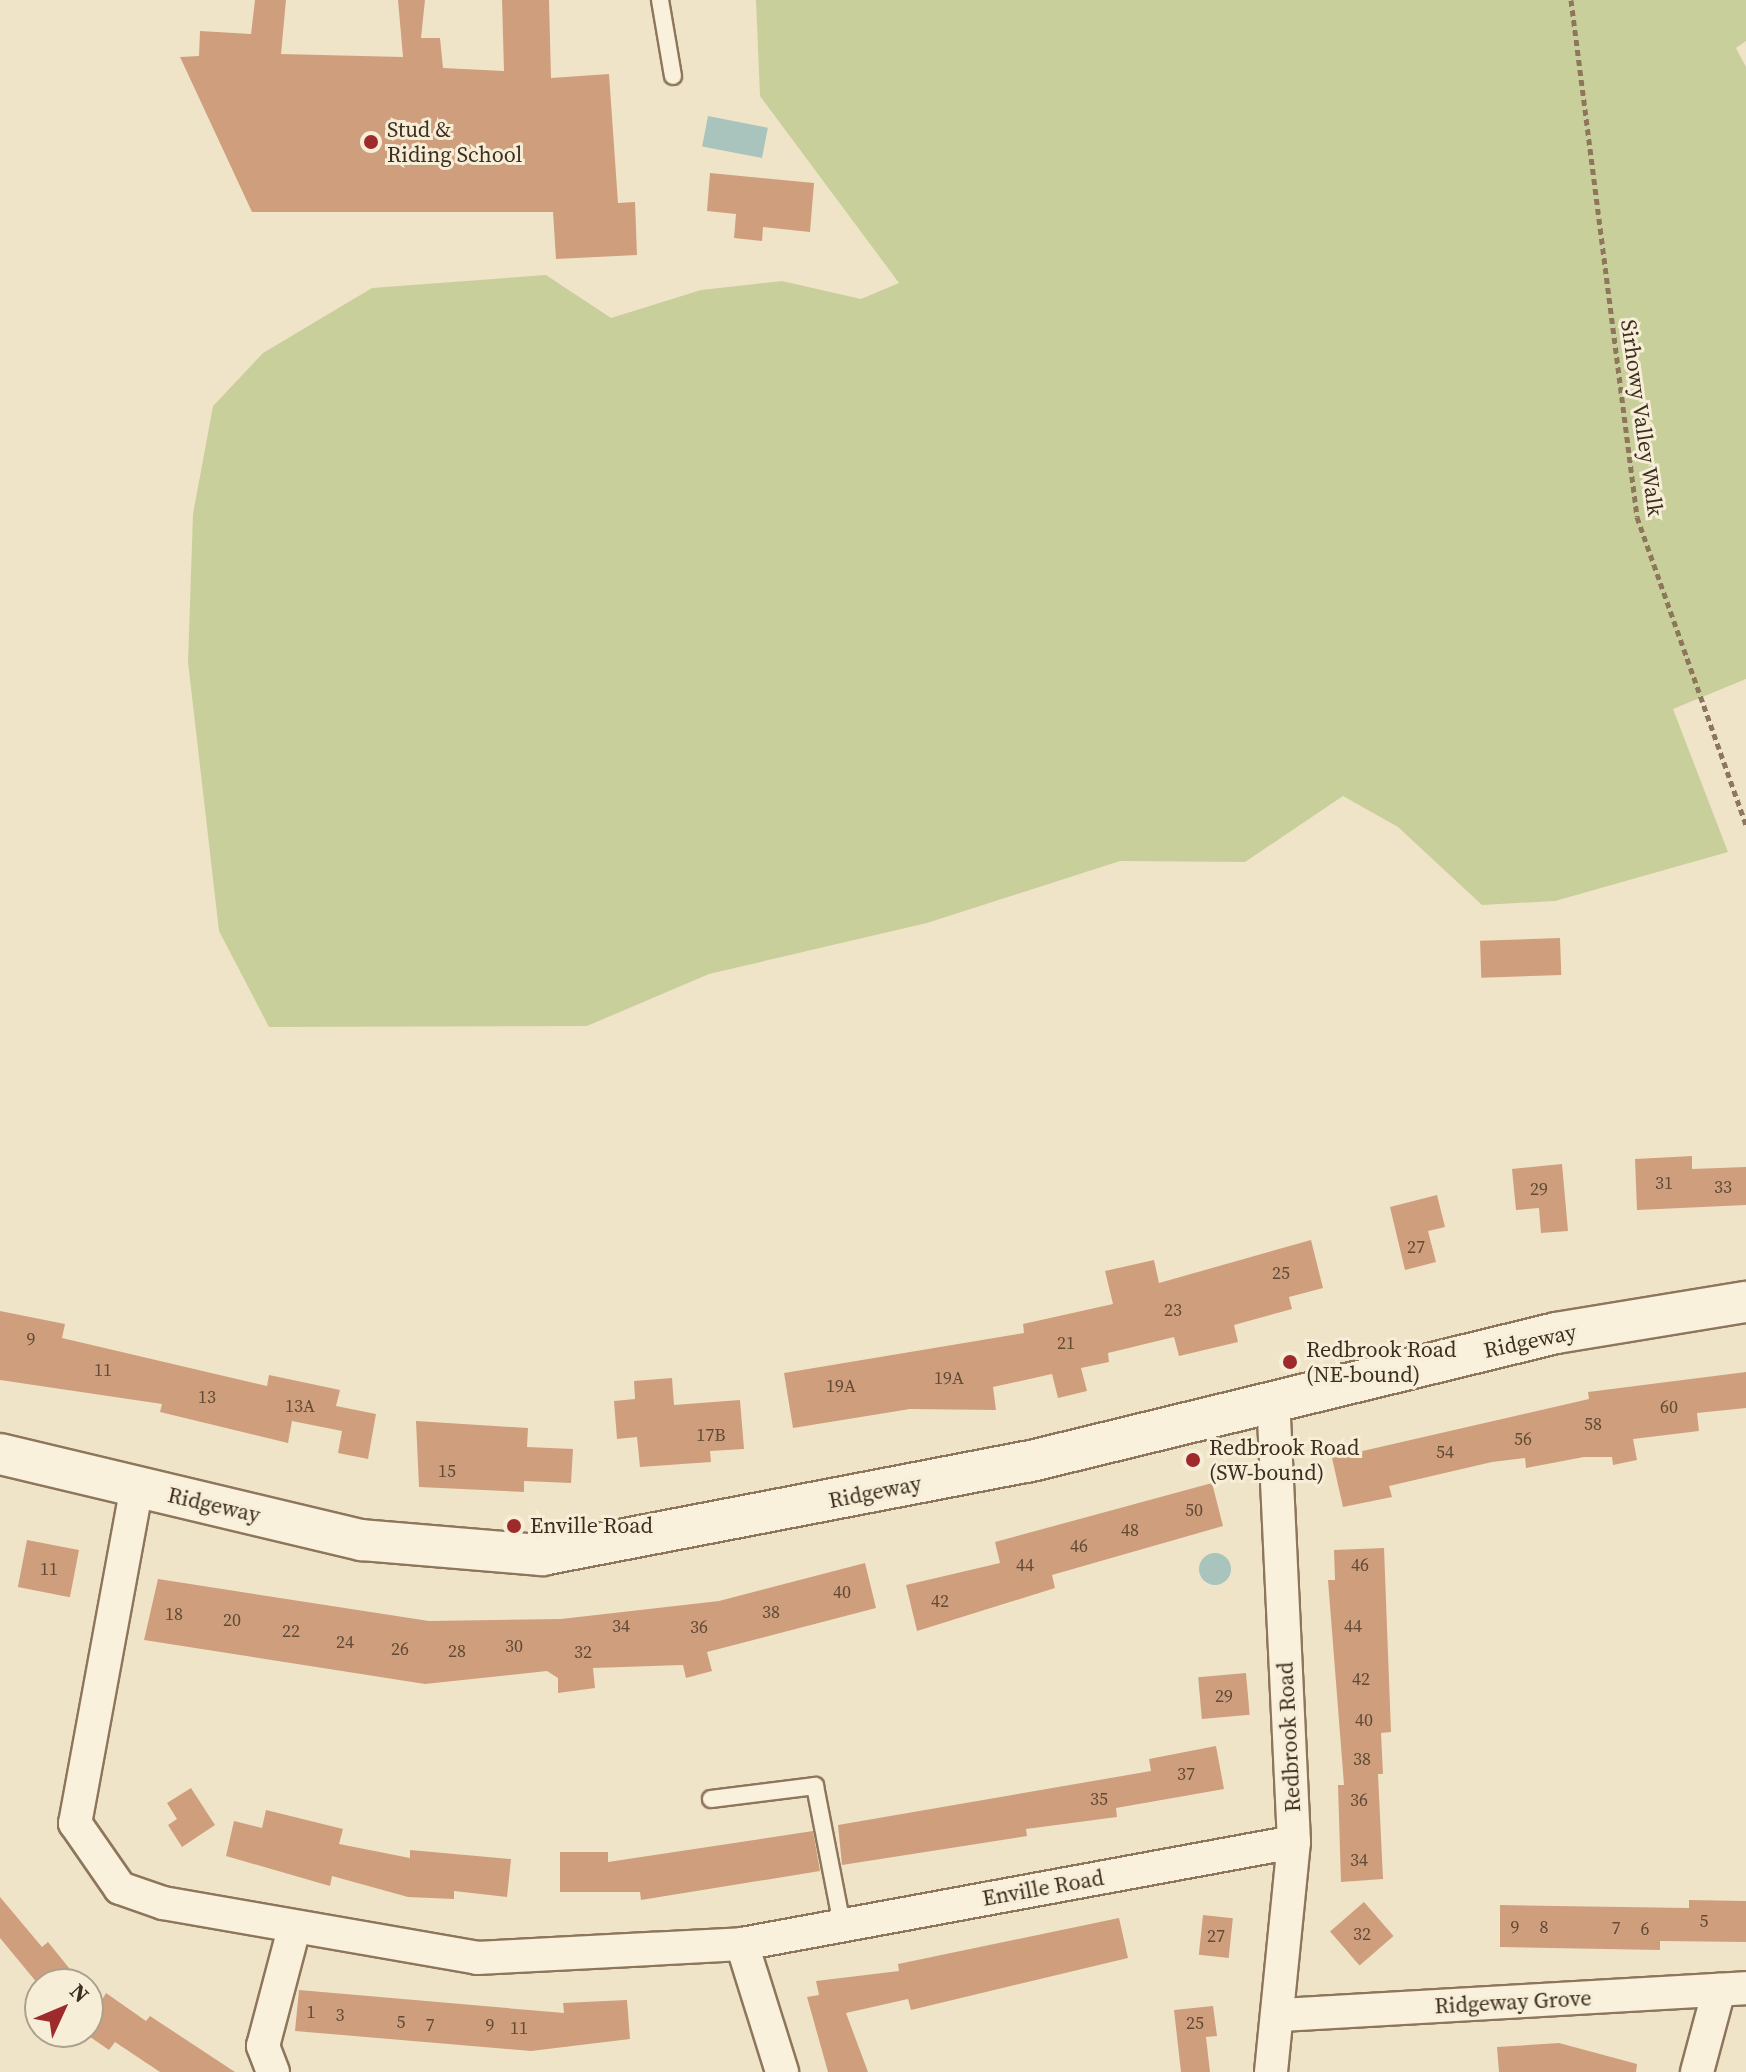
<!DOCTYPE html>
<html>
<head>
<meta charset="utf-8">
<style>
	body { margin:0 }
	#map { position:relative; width:1746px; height:2072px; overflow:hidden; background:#f0e4c8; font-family:"Source Serif 4",serif }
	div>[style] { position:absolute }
	.green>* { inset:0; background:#c9cf9b }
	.water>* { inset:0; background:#a9c4bc; transform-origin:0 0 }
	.round { border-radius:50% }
	.building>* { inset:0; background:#cf9f7d; transform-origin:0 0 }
	.path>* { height:5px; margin-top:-2.5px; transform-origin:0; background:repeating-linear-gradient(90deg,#8d765c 0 6px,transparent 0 10px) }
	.roads { filter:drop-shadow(2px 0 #8d765c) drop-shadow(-2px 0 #8d765c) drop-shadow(0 2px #8d765c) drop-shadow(0 -2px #8d765c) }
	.service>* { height:16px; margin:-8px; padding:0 8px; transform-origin:8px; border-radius:8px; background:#faf1dc }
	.minor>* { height:32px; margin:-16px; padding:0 16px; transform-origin:16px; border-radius:16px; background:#faf1dc }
	.tertiary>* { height:40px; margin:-20px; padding:0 20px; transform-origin:20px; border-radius:20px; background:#faf1dc }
	.dots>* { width:22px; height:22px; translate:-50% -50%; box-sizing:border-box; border:4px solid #f7eed8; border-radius:50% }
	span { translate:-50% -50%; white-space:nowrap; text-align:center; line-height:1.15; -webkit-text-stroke:6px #f7eed8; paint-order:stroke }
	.number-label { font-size:18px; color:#624a37 }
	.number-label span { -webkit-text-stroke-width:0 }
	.poi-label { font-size:22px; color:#3d2e20 }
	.left { translate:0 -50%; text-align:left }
	.street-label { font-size:22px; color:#3d2e20 }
	.north { position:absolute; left:24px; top:1968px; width:80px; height:80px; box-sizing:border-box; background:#f7eed8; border:2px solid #ada18e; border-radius:50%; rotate:46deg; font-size:22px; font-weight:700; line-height:32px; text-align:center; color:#3d2e20 }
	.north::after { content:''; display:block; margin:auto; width:28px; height:36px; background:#9e2a2b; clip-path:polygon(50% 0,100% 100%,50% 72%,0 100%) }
</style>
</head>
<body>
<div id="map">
	<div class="green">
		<div style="clip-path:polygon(756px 0,1746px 0,1746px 41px,1736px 48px,1746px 67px,1746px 679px,1673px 709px,1728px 852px,1555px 901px,1482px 905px,1398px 827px,1343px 796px,1245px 862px,1120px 861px,927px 923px,709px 974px,587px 1026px,269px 1027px,219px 931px,188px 662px,193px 514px,213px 406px,263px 353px,372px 288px,546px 275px,611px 318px,701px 290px,782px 281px,861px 299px,899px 283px,760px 96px)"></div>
	</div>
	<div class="water">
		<div style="left:708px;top:116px;width:61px;height:31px;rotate:11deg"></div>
		<div class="round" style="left:1199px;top:1553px;width:32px;height:32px"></div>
	</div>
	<div class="building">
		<div style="clip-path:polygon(255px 0,286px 0,281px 54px,403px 57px,398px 0,425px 0,421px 38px,440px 38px,443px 68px,504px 71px,502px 0,549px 0,551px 78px,609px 74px,618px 203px,635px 202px,637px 255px,556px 259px,553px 212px,252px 212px,180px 57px,199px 56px,200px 31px,251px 34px)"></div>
		<div style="clip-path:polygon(710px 173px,814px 183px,810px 232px,763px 227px,762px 241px,734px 238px,736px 214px,707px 211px)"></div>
		<div style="left:1560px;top:938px;width:37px;height:80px;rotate:88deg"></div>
		<div style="clip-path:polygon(1692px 1156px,1692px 1169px,1746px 1167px,1746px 1205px,1637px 1210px,1635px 1159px)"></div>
		<div style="clip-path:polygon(1562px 1164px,1568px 1231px,1541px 1233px,1539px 1208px,1516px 1210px,1512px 1169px)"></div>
		<div style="clip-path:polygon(1437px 1195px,1445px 1227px,1428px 1231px,1436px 1262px,1405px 1270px,1390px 1207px)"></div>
		<div style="clip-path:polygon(1311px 1240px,1323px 1288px,1289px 1297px,1292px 1309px,1234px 1325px,1238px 1342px,1179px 1356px,1174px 1337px,1108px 1353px,1109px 1362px,1081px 1368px,1087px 1391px,1058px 1398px,1052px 1374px,993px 1387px,996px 1410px,910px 1409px,793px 1428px,784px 1373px,1024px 1333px,1023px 1324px,1113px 1304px,1105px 1271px,1154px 1260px,1159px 1283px)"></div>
		<div style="clip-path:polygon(0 1311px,65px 1324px,62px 1338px,267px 1386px,269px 1375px,340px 1390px,336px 1406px,376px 1414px,368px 1459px,338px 1453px,342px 1431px,292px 1421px,288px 1443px,160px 1412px,162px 1404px,0 1380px)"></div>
		<div style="clip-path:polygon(1746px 1372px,1746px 1408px,1697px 1413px,1699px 1431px,1633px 1439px,1637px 1460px,1613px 1465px,1612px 1457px,1584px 1457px,1526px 1468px,1525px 1458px,1492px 1462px,1389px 1486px,1392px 1497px,1343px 1507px,1332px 1458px,1589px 1399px,1588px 1392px)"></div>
		<div style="clip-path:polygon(672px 1378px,674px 1405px,740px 1400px,744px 1449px,710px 1451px,711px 1462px,640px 1467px,637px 1437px,617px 1439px,614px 1401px,635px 1399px,634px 1381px)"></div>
		<div style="clip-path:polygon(416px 1421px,528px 1428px,527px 1447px,573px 1449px,571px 1483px,524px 1481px,524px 1492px,419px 1487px)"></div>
		<div style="clip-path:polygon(1212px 1483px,1223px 1526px,1052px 1575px,1055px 1588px,917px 1631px,906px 1585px,1000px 1563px,995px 1542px)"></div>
		<div style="left:27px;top:1540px;width:53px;height:48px;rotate:11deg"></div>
		<div style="clip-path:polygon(1384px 1548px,1391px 1732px,1381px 1733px,1383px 1774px,1378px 1774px,1383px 1879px,1341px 1882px,1338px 1785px,1344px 1785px,1328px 1580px,1335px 1580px,1334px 1550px)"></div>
		<div style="clip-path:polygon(865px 1563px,876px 1608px,707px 1652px,712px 1671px,686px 1678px,683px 1665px,593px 1668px,595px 1688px,558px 1693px,558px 1678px,547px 1671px,425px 1684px,144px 1640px,158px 1579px,429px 1621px,561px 1619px,719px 1601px)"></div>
		<div style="left:1246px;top:1673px;width:42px;height:48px;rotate:85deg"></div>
		<div style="clip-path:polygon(1216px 1746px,1224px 1789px,1116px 1808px,1117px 1817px,1026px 1829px,1027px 1836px,842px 1865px,838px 1825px,1151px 1771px,1149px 1759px)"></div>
		<div style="clip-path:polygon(191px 1788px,215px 1825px,182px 1847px,168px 1825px,177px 1819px,167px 1803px)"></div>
		<div style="clip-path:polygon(266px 1810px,343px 1829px,339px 1844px,410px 1858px,410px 1850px,511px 1859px,507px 1897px,454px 1891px,454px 1899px,408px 1897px,332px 1876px,330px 1886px,226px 1856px,234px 1821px,262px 1828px)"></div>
		<div style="clip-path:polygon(813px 1831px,820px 1871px,641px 1900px,640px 1892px,560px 1892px,560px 1852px,608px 1852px,608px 1862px)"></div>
		<div style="clip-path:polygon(0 1897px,42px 1947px,48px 1942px,82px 1984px,38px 1984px,0 1938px)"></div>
		<div style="clip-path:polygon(1689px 1900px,1746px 1901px,1746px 1942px,1660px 1941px,1660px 1950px,1500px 1947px,1500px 1905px,1689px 1908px)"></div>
		<div style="left:1364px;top:1902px;width:45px;height:45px;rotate:49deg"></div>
		<div style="left:1203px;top:1915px;width:30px;height:40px;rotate:6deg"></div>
		<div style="clip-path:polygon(1119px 1918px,1128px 1958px,911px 2010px,908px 1999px,846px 2013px,868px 2072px,828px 2072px,807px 1997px,819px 1995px,816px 1981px,899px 1971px,898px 1964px)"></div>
		<div style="clip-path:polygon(299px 1990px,564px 2013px,563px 2003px,627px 2000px,630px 2039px,531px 2051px,295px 2031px)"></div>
		<div style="clip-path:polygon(106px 1993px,146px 2021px,150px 2016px,235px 2072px,160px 2072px,115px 2042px,109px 2050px,83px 2032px)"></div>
		<div style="clip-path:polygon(1213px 2006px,1217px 2036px,1206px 2037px,1210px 2072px,1181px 2072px,1174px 2010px)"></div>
		<div style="clip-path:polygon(1559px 2043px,1637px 2064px,1636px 2072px,1499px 2072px,1497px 2047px)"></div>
	</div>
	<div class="path">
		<div style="left:1571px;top:0;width:521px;rotate:82.72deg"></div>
		<div style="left:1637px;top:517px;width:327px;rotate:70.5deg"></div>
	</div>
	<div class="roads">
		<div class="service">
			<div style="left:660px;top:0;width:77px;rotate:80.3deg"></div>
			<div style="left:711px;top:1799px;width:105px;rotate:-7.1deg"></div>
			<div style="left:815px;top:1786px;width:142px;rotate:79deg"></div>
		</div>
		<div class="minor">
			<div style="left:137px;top:1486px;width:343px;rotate:100.4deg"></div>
			<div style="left:75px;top:1823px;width:79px;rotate:55.3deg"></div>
			<div style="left:120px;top:1888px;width:46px;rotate:19.2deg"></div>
			<div style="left:163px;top:1903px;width:319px;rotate:9.9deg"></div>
			<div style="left:477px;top:1958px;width:265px;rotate:-3deg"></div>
			<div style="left:742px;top:1944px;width:561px;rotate:-10.47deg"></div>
			<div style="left:742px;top:1944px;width:134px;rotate:72.6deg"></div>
			<div style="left:1280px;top:2015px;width:467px;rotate:-3.3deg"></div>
			<div style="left:273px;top:2072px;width:28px;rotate:-111deg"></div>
			<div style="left:263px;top:2046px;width:121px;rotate:-75.2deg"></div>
			<div style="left:1271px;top:2072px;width:231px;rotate:-84.3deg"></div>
			<div style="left:1294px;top:1842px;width:442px;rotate:-92.7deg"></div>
			<div style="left:1697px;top:2072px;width:85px;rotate:-75deg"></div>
		</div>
		<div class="tertiary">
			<div style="left:0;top:1454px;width:372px;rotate:13.4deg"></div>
			<div style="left:362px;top:1540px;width:181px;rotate:4.8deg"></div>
			<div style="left:542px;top:1555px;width:494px;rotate:-10.9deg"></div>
			<div style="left:1027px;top:1462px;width:545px;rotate:-13.7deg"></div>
			<div style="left:1556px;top:1333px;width:193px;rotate:-9.3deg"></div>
		</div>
	</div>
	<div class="dots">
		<div style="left:371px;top:142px;background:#9e2a2b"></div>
		<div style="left:1290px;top:1362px;background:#9e2a2b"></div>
		<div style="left:1193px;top:1460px;background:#9e2a2b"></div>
		<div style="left:514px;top:1526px;background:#9e2a2b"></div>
	</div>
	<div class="number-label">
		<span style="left:1664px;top:1183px">31</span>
		<span style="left:1723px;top:1187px">33</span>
		<span style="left:1539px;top:1189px">29</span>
		<span style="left:1416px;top:1247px">27</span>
		<span style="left:1281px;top:1273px">25</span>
		<span style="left:1173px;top:1310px">23</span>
		<span style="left:31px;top:1339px">9</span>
		<span style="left:1066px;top:1343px">21</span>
		<span style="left:103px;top:1370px">11</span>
		<span style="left:949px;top:1378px">19A</span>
		<span style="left:841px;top:1386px">19A</span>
		<span style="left:207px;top:1397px">13</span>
		<span style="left:300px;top:1406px">13A</span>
		<span style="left:1669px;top:1407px">60</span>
		<span style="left:1593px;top:1424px">58</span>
		<span style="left:711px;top:1435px">17B</span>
		<span style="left:1523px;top:1439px">56</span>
		<span style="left:1445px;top:1452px">54</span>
		<span style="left:447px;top:1471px">15</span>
		<span style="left:1194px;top:1510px">50</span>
		<span style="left:1130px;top:1530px">48</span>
		<span style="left:1079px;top:1546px">46</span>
		<span style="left:1025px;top:1565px">44</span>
		<span style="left:1360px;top:1565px">46</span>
		<span style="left:49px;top:1569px">11</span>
		<span style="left:842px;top:1592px">40</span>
		<span style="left:940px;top:1601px">42</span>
		<span style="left:771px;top:1612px">38</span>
		<span style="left:174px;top:1614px">18</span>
		<span style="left:232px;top:1620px">20</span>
		<span style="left:621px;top:1626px">34</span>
		<span style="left:1353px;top:1626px">44</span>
		<span style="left:699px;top:1627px">36</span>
		<span style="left:291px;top:1631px">22</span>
		<span style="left:345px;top:1642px">24</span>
		<span style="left:514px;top:1646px">30</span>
		<span style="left:400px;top:1649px">26</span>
		<span style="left:457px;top:1651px">28</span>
		<span style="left:583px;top:1652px">32</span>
		<span style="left:1361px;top:1679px">42</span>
		<span style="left:1224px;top:1696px">29</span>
		<span style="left:1364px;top:1720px">40</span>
		<span style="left:1362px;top:1759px">38</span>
		<span style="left:1186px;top:1774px">37</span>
		<span style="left:1099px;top:1799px">35</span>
		<span style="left:1359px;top:1800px">36</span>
		<span style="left:1359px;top:1860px">34</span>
		<span style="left:1704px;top:1921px">5</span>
		<span style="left:1515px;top:1927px">9</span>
		<span style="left:1544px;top:1927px">8</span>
		<span style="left:1616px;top:1928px">7</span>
		<span style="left:1645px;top:1929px">6</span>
		<span style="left:1362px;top:1934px">32</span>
		<span style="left:1216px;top:1936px">27</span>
		<span style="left:311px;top:2012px">1</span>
		<span style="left:340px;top:2015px">3</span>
		<span style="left:401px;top:2022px">5</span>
		<span style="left:1195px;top:2023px">25</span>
		<span style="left:430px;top:2025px">7</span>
		<span style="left:490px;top:2025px">9</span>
		<span style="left:519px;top:2028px">11</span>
	</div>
	<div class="poi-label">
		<span class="left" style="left:387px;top:142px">Stud &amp;<br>Riding School</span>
		<span class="left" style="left:1306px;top:1362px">Redbrook Road<br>(NE-bound)</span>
		<span class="left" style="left:1209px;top:1460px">Redbrook Road<br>(SW-bound)</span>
		<span class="left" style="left:530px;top:1526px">Enville Road</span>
	</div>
	<div class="street-label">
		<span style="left:1642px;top:418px;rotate:82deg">Sirhowy Valley Walk</span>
		<span style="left:1530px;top:1341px;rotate:-12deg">Ridgeway</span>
		<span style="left:875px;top:1492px;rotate:-11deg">Ridgeway</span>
		<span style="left:214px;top:1505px;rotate:13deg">Ridgeway</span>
		<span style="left:1289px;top:1737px;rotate:-93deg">Redbrook Road</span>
		<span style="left:1043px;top:1888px;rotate:-10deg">Enville Road</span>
		<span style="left:1513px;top:2002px;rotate:-3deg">Ridgeway Grove</span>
	</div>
	<div class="north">N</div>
</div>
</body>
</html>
